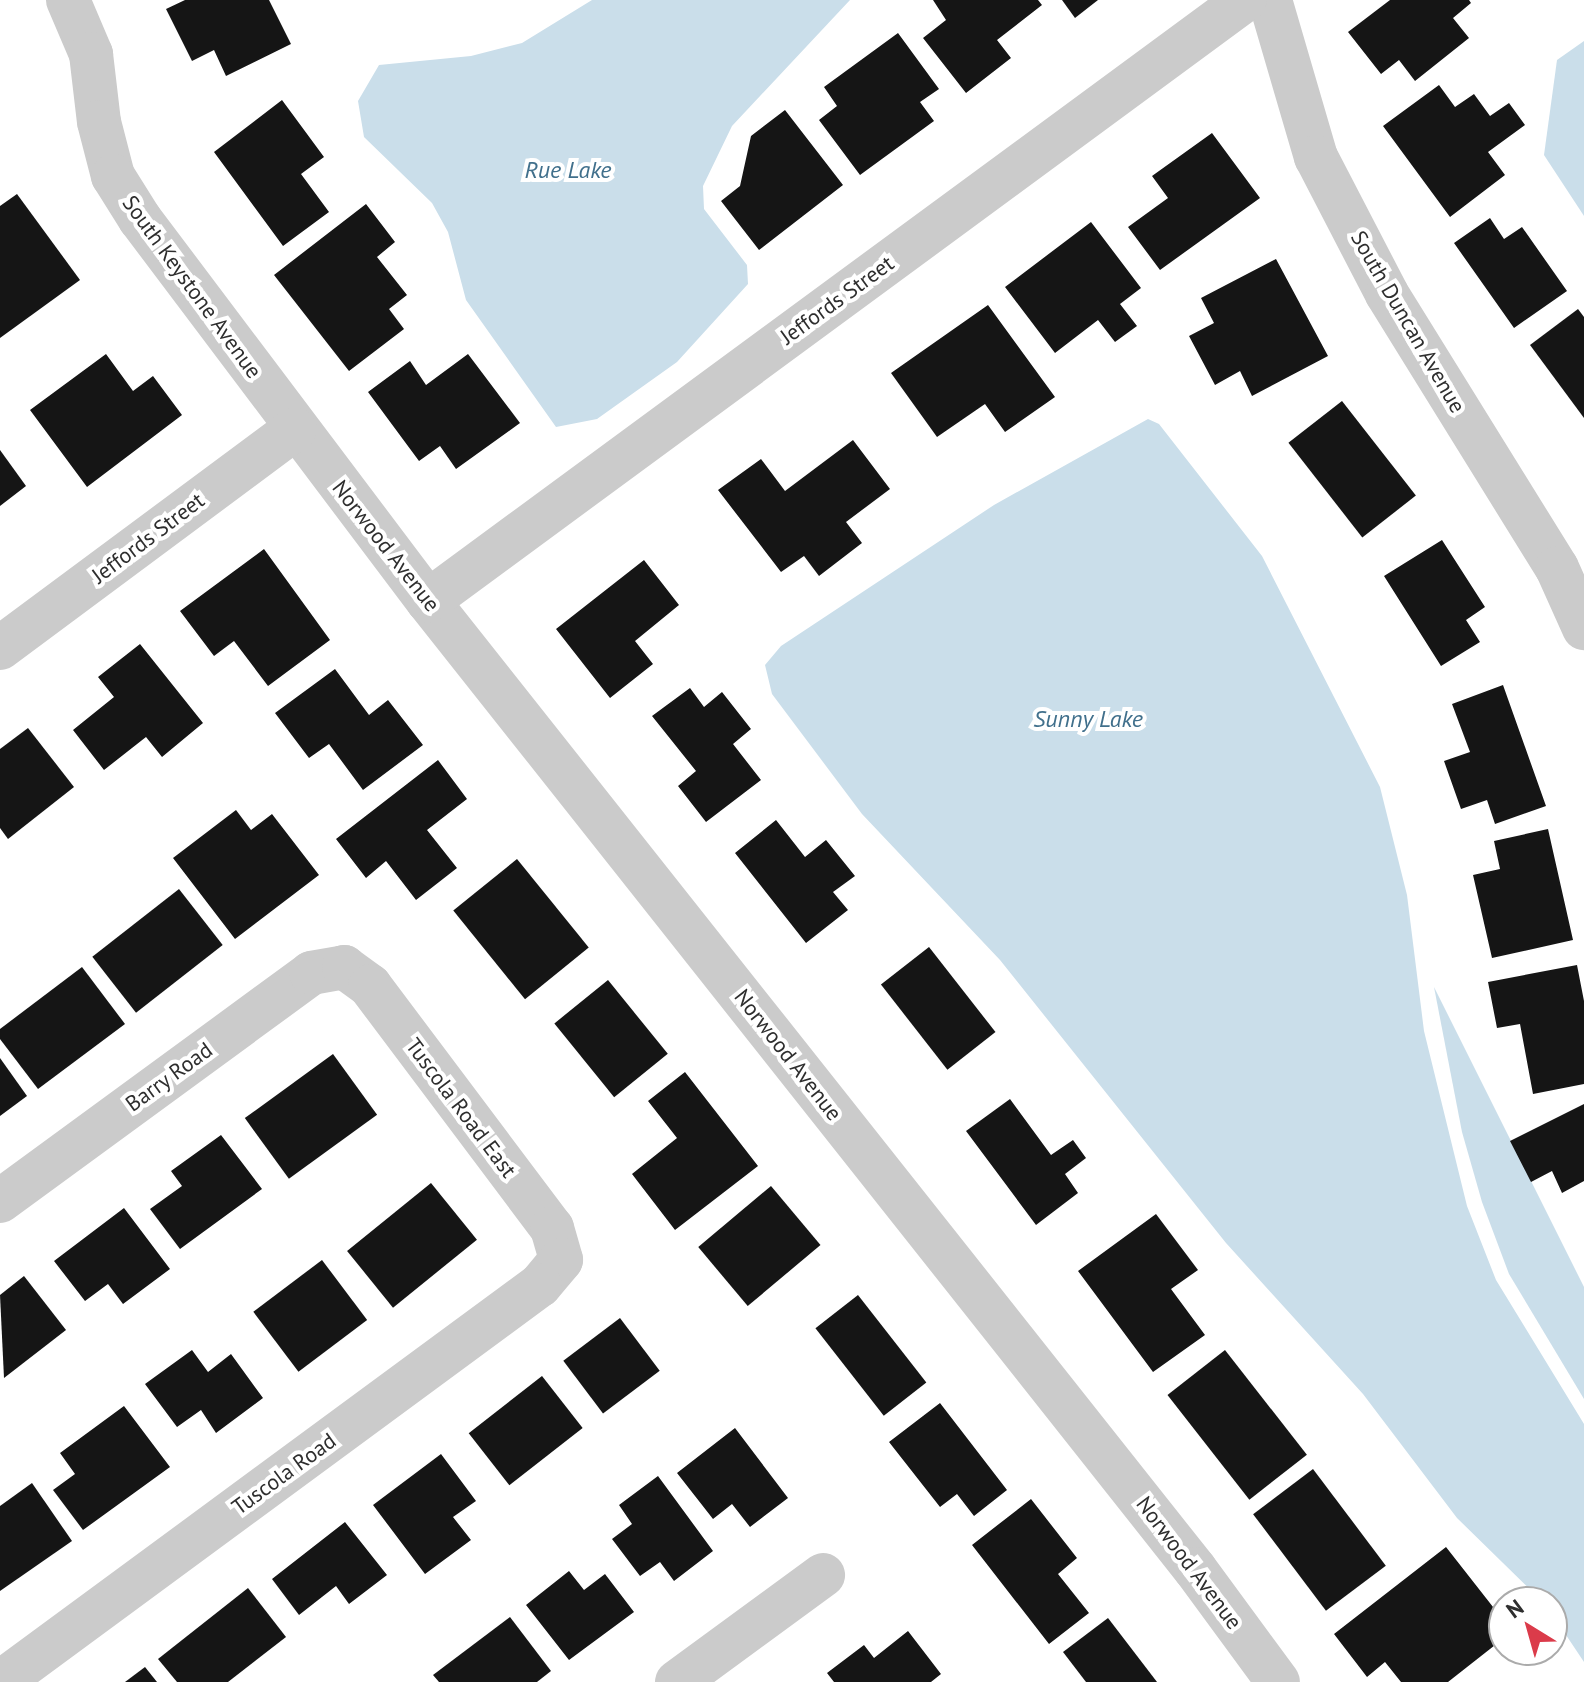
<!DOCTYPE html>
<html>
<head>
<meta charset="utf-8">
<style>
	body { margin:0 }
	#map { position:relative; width:1584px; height:1682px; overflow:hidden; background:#fff; font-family:"PT Sans",sans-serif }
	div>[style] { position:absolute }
	.water>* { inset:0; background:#cadeea }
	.building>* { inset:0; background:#151515; transform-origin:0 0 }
	.minor>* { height:44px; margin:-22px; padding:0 22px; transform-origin:22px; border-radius:22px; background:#cbcbcb }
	span { translate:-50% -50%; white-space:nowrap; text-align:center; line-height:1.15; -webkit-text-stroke:8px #fff; paint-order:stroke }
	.street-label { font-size:22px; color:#2e2e2e }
	.water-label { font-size:24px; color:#41708c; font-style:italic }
	.north { position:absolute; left:1488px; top:1586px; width:80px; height:80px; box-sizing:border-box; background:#fff; border:2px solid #ababab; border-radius:50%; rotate:323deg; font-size:22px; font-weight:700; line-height:32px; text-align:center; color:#2e2e2e }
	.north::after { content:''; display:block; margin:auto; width:28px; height:36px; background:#db3b4a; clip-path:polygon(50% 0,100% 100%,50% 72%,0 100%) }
</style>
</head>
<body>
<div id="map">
	<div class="water">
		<div style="clip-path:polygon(592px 0,850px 0,732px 126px,703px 186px,704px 209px,747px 265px,748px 284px,677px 362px,597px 419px,556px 427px,466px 300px,448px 232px,432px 203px,364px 137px,358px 101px,379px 65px,471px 56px,522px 43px)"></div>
		<div style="clip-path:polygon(1584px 41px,1584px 216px,1544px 155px,1557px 60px)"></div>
		<div style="clip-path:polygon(1148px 419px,1159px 424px,1262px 556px,1380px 787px,1407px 895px,1424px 1031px,1467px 1206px,1496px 1280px,1584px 1424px,1584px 1662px,1552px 1614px,1552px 1602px,1543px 1602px,1457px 1518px,1363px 1394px,1226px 1243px,1000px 960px,862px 814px,772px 694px,765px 665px,781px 646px,994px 505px)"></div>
		<div style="clip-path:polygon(1434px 987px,1584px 1287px,1584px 1399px,1509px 1274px,1482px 1202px,1462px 1132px)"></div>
	</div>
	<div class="building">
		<div style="clip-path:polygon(185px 0,269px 0,291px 44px,226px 76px,214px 50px,192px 61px,166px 9px)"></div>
		<div style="clip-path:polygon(1038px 0,1042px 5px,997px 40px,1011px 58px,966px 93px,923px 38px,946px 20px,933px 0)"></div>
		<div style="clip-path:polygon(1062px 0,1098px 0,1075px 18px)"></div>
		<div style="clip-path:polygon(1390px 0,1469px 0,1471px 3px,1453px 18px,1469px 38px,1415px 81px,1399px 60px,1381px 74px,1348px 32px)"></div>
		<div style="clip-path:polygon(898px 33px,939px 89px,920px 102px,934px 121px,860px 175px,819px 120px,837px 106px,824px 87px)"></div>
		<div style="clip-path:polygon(1439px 85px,1455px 107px,1474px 94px,1490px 116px,1509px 103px,1525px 125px,1488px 152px,1505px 175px,1450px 217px,1383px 126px)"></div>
		<div style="clip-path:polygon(282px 100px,324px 157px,301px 174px,329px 212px,283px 246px,214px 152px)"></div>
		<div style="clip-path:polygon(785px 110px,843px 185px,759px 250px,721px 201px,740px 186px,751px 136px)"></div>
		<div style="clip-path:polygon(1212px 133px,1260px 198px,1160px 270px,1128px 227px,1168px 198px,1152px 176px)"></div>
		<div style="clip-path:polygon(17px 194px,80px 280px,0 338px,0 206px)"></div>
		<div style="clip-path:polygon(366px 204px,395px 242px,377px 257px,407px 295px,389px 309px,404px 329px,349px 371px,274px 275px)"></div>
		<div style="clip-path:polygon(1490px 218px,1504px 239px,1522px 227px,1567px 291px,1514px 328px,1454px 243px)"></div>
		<div style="clip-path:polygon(1091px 222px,1141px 288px,1120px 304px,1137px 326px,1115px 342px,1098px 320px,1055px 353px,1005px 287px)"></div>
		<div style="clip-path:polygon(1276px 259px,1328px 356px,1252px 396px,1240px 371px,1215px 385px,1189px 336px,1214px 323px,1201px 298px)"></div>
		<div style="clip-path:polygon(988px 305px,1055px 397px,1005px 432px,985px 404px,937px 437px,891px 373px)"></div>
		<div style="clip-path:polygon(1578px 309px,1584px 317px,1584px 418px,1530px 345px)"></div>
		<div style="clip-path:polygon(106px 354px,133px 391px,153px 376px,182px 415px,87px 487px,30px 410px)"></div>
		<div style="clip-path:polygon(468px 354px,520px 423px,456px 469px,440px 446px,419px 461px,368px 392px,410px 361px,426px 385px)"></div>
		<div style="left:1342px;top:401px;width:120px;height:68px;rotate:52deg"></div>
		<div style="clip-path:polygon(853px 440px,890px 489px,846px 522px,862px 543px,819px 576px,804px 556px,781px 572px,718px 490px,761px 459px,785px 491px)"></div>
		<div style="clip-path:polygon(0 450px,26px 486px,0 506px)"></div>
		<div style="clip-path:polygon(1442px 540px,1485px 607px,1466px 620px,1480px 642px,1441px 666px,1384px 576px)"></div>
		<div style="clip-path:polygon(264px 549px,330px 640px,268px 686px,234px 641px,214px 656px,180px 611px)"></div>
		<div style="clip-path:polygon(644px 560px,679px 605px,635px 641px,653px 664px,610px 698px,556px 629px)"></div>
		<div style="clip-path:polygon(140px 644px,203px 723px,162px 757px,146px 737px,104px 770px,73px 730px,114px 697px,98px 677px)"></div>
		<div style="clip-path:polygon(335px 669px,369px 715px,388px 700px,423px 745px,363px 790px,329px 744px,309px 758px,275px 713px)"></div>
		<div style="clip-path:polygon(1503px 685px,1546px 806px,1495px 824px,1487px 800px,1461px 809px,1444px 761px,1470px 752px,1452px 704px)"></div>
		<div style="clip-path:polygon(690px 688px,704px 707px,722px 692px,751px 729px,733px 744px,761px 780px,706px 822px,678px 786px,696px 771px,652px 716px)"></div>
		<div style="clip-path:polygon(28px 728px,74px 787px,8px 839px,0 828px,0 749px)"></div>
		<div style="clip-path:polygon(438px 760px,467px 799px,427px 830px,457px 868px,416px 900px,386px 861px,366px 878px,336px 839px)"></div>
		<div style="clip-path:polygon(236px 810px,251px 830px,272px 814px,319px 875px,235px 939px,173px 858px)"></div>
		<div style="clip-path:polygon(776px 820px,805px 857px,826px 840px,855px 876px,833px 892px,848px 910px,806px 943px,735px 853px)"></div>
		<div style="clip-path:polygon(1548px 829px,1573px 940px,1492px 958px,1473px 875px,1500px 869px,1494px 841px)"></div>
		<div style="left:517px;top:859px;width:114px;height:82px;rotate:51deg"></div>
		<div style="left:179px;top:889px;width:71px;height:110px;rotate:52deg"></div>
		<div style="left:929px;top:947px;width:108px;height:61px;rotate:52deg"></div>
		<div style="clip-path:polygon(1577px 965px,1584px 1001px,1584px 1084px,1533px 1094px,1520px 1024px,1497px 1028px,1488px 982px)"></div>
		<div style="clip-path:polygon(82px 967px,125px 1024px,38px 1089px,0 1039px,0 1029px)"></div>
		<div style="left:608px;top:980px;width:95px;height:69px;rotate:51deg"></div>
		<div style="left:333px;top:1054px;width:75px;height:109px;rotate:54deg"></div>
		<div style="clip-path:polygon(0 1058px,27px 1096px,0 1116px)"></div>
		<div style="clip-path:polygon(685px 1072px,758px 1166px,675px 1230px,632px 1174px,677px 1138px,648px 1101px)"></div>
		<div style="clip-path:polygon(1010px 1099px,1051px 1155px,1073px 1140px,1086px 1158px,1065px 1174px,1078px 1193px,1036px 1225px,966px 1131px)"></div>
		<div style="clip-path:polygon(1584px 1104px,1584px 1181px,1562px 1193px,1552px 1171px,1531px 1182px,1510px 1141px)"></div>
		<div style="clip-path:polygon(221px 1135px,262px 1189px,180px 1249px,150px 1209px,182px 1186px,171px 1171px)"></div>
		<div style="left:431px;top:1183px;width:73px;height:108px;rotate:51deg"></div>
		<div style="left:771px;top:1186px;width:77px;height:95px;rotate:50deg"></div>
		<div style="clip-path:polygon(124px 1208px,170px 1269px,123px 1304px,108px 1284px,85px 1301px,54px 1261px)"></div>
		<div style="clip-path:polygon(1156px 1214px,1198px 1270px,1171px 1289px,1205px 1335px,1153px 1372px,1078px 1271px)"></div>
		<div style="left:322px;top:1260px;width:75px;height:86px;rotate:53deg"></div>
		<div style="clip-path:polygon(24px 1276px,66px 1330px,4px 1378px,0 1295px)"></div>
		<div style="left:858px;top:1295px;width:111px;height:54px;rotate:52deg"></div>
		<div style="left:620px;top:1318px;width:66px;height:71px;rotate:53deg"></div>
		<div style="clip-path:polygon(192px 1350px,208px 1372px,231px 1354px,263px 1398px,216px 1433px,201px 1410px,177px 1427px,145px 1384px)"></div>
		<div style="left:1225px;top:1350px;width:133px;height:73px;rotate:52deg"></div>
		<div style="left:542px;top:1376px;width:66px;height:93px;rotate:52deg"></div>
		<div style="clip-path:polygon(940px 1403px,1007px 1490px,974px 1516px,957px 1494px,940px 1507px,889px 1442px)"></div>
		<div style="clip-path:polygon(124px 1406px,170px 1467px,83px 1530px,53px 1490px,75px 1474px,60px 1453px)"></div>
		<div style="clip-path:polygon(735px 1428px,788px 1498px,750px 1527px,732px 1504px,713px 1519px,677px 1473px)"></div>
		<div style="clip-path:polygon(441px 1454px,476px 1501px,453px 1517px,471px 1540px,425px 1574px,373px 1505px)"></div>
		<div style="left:1313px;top:1469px;width:121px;height:75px;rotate:53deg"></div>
		<div style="clip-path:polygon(658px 1476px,713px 1551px,674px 1581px,660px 1562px,640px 1576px,612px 1539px,632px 1524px,619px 1505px)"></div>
		<div style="clip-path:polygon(32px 1483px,72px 1541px,0 1591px,0 1506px)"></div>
		<div style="clip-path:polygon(1031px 1499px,1077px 1558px,1058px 1574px,1089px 1613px,1049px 1644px,972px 1545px)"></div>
		<div style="clip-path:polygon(345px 1522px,387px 1575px,349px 1604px,336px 1586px,299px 1615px,272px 1579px)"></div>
		<div style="clip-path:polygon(1446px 1547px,1504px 1621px,1504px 1638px,1448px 1682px,1401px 1682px,1385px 1662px,1367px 1677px,1334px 1634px)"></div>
		<div style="clip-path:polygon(569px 1571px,584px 1590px,605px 1574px,634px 1612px,569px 1660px,526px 1605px)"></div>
		<div style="clip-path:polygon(248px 1588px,286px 1637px,228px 1682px,177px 1682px,158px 1659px)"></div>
		<div style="clip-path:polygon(510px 1617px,551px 1671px,537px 1682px,439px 1682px,433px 1675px)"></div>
		<div style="clip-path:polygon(1108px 1618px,1157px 1682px,1086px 1682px,1063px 1652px)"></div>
		<div style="clip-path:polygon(908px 1631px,941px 1674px,931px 1682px,834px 1682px,827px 1673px,864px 1645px,874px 1658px)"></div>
		<div style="clip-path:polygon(145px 1667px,157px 1682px,125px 1682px)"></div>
	</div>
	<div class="minor">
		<div style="left:68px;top:0;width:59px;rotate:66.9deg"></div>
		<div style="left:91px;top:54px;width:68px;rotate:83.3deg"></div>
		<div style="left:99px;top:122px;width:56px;rotate:75.5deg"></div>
		<div style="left:113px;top:176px;width:51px;rotate:57.9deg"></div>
		<div style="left:140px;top:219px;width:478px;rotate:53deg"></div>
		<div style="left:428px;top:601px;width:1235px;rotate:51.61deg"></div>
		<div style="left:1195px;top:1569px;width:140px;rotate:53.7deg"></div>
		<div style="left:1270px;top:0;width:164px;rotate:73.7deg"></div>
		<div style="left:1316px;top:157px;width:154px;rotate:62.6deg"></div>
		<div style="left:1387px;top:294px;width:322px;rotate:58.2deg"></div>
		<div style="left:1557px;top:568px;width:66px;rotate:65.8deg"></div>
		<div style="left:428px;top:601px;width:1014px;rotate:-36.34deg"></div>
		<div style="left:0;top:648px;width:367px;rotate:-36.6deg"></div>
		<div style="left:0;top:1201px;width:386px;rotate:-36.2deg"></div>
		<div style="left:311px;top:973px;width:34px;rotate:-10deg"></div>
		<div style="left:344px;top:967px;width:32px;rotate:36deg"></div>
		<div style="left:370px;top:986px;width:303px;rotate:53.1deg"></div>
		<div style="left:552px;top:1228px;width:33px;rotate:74deg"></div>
		<div style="left:561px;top:1260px;width:33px;rotate:130deg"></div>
		<div style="left:540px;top:1285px;width:669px;rotate:143.63deg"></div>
		<div style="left:677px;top:1682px;width:181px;rotate:-36.2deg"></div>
	</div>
	<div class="street-label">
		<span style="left:192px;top:287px;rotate:54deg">South Keystone Avenue</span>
		<span style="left:837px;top:300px;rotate:-36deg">Jeffords Street</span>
		<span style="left:1408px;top:322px;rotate:60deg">South Duncan Avenue</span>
		<span style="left:148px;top:538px;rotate:-37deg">Jeffords Street</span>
		<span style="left:386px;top:546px;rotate:52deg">Norwood Avenue</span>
		<span style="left:788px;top:1055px;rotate:52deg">Norwood Avenue</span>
		<span style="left:169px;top:1077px;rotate:-36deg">Barry Road</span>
		<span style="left:461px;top:1108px;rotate:53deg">Tuscola Road East</span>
		<span style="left:284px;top:1474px;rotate:-36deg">Tuscola Road</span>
		<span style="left:1189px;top:1563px;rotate:53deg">Norwood Avenue</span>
	</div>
	<div class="water-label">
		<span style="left:568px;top:170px">Rue Lake</span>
		<span style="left:1088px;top:719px">Sunny Lake</span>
	</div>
	<div class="north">N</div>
</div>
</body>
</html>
